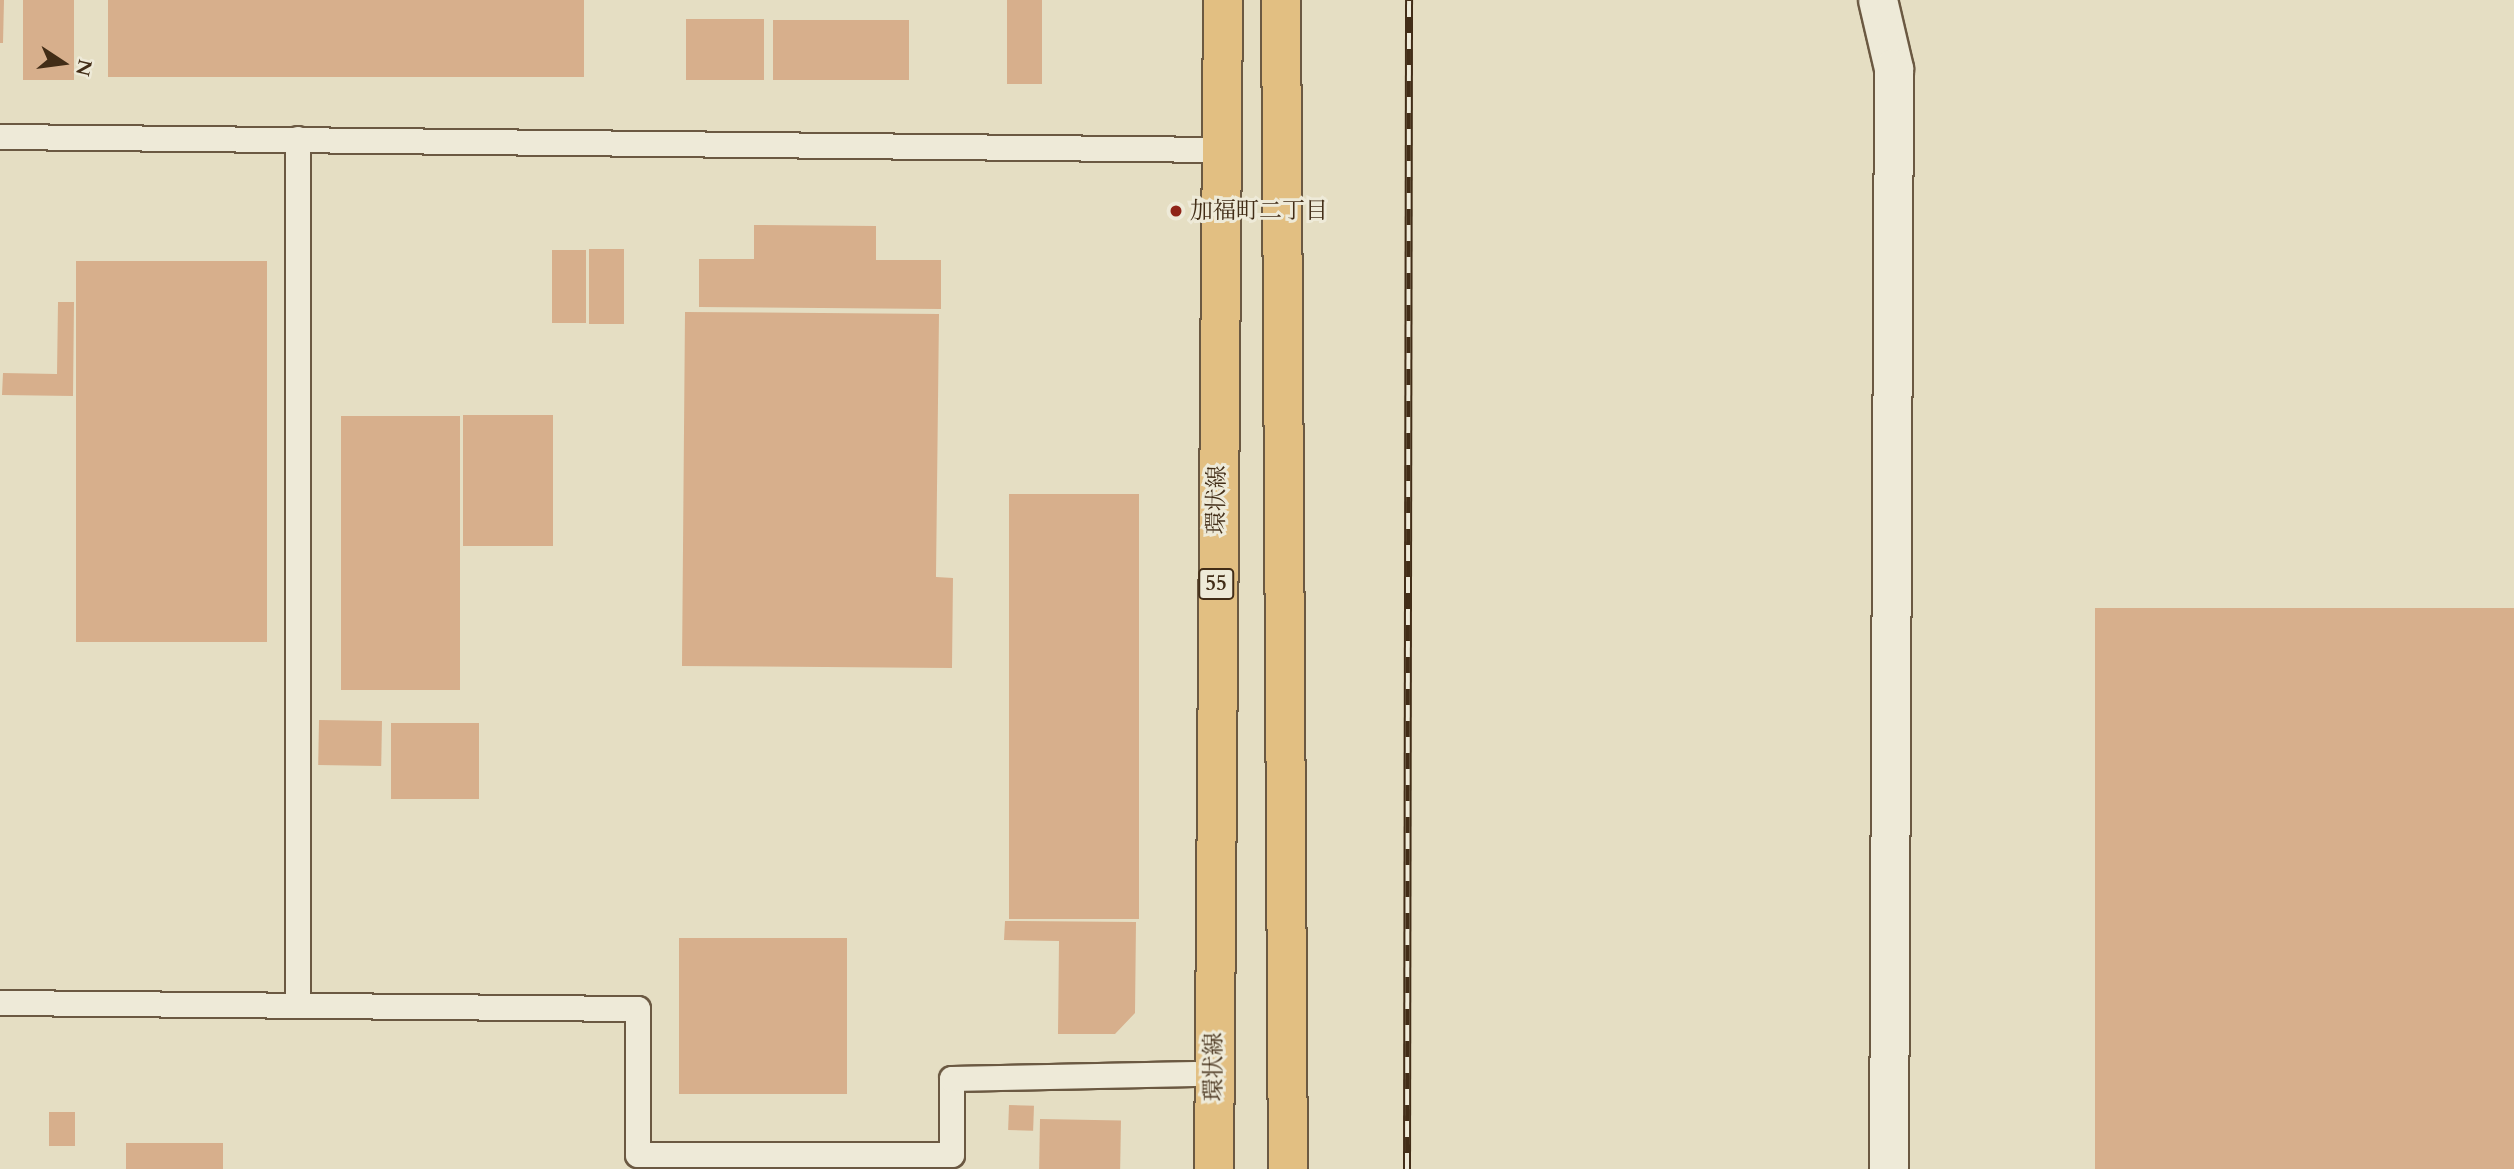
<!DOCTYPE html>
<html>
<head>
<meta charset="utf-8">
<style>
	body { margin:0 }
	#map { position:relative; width:2514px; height:1169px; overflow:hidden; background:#e5dec3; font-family:Cardo,"Noto Serif JP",serif }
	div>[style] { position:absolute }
	.building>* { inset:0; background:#d7af8c; transform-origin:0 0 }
	.roads { filter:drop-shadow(2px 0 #6b5942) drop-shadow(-2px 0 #6b5942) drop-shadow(0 2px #6b5942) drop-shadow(0 -2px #6b5942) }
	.service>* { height:24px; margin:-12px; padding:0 12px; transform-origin:12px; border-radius:12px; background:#eeead8 }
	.minor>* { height:38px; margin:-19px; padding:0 19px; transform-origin:19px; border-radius:19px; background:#eeead8 }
	.primary>* { height:38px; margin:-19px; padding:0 19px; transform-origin:19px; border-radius:19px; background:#e2bf82 }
	.rail>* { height:8px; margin-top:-4px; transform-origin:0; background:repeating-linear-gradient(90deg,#eeead8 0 16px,#422d17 0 32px); box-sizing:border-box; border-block:2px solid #422d17 }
	.dots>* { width:19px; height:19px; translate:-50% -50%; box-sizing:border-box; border:4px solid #eeead8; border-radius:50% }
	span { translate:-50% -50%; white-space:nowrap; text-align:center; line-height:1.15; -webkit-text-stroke:6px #eeead8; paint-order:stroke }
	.shield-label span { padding:2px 5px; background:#eeead8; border:2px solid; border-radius:5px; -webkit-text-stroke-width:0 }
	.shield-label { font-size:21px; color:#422d17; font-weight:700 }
	.poi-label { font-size:23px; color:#422d17 }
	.left { translate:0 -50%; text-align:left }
	.street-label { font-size:23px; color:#422d17 }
	.north { position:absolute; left:28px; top:28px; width:70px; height:70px; -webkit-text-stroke:5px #eeead8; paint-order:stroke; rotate:103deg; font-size:19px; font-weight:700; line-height:28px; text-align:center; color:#422d17 }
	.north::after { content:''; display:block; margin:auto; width:24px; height:32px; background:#422d17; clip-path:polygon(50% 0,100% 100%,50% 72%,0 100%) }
</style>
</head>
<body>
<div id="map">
	<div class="building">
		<div style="clip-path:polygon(0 0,4px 0,3px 43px,0 43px)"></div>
		<div style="left:23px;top:0;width:51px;height:80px"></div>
		<div style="left:108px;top:0;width:476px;height:77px"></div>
		<div style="left:1007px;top:0;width:35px;height:84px"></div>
		<div style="left:686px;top:19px;width:78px;height:61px"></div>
		<div style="left:773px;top:20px;width:136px;height:60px"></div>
		<div style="clip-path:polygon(754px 225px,876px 226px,876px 260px,941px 260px,941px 309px,699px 307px,699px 259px,754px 259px)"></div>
		<div style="left:589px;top:249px;width:35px;height:75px"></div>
		<div style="left:552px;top:250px;width:34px;height:73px"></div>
		<div style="left:76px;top:261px;width:191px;height:381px"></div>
		<div style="clip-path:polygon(58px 302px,74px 302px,73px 396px,2px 395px,3px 373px,57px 374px)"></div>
		<div style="clip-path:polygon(685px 312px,939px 314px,936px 577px,953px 578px,952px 668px,682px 666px)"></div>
		<div style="left:463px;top:415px;width:90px;height:131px"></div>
		<div style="left:341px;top:416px;width:119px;height:274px"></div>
		<div style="left:1009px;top:494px;width:130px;height:425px"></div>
		<div style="left:2514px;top:608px;width:561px;height:419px;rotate:90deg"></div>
		<div style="left:319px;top:720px;width:63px;height:45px;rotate:1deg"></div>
		<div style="left:391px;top:723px;width:88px;height:76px"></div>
		<div style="clip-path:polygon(1005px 921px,1136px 922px,1135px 1013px,1115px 1034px,1058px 1034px,1059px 941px,1004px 940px)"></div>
		<div style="left:679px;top:938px;width:168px;height:156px"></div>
		<div style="left:1009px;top:1105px;width:25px;height:25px;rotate:2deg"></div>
		<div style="left:49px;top:1112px;width:26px;height:34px"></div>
		<div style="left:1040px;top:1119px;width:81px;height:50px;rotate:1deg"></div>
		<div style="left:126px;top:1143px;width:97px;height:26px"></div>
	</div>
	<div class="roads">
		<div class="service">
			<div style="left:0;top:137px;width:1221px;rotate:0.61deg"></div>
			<div style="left:298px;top:139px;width:867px;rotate:90deg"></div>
			<div style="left:0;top:1003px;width:638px;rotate:0.54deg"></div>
			<div style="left:638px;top:1009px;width:146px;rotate:90deg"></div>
			<div style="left:638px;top:1155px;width:314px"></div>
			<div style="left:952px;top:1155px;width:76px;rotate:-90deg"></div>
			<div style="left:952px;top:1079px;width:243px;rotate:-1.2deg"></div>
		</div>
		<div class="minor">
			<div style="left:1878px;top:0;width:71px;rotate:76.9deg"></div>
			<div style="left:1894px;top:69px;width:1100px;rotate:90.26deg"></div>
		</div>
		<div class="primary">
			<div style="left:1281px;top:0;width:1169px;rotate:89.66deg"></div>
			<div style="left:1214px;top:1169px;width:1169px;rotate:-89.56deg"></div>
		</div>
	</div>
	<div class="rail">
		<div style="left:1407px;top:1169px;width:1169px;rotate:-89.9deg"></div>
	</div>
	<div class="dots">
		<div style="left:1176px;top:211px;background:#8f2418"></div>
	</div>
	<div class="shield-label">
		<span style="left:1216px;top:584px">55</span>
	</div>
	<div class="poi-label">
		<span class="left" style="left:1190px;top:211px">加福町二丁目</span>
	</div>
	<div class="street-label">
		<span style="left:1217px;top:500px;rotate:-89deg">環状線</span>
		<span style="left:1214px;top:1067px;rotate:-90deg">環状線</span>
	</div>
	<div class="north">N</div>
</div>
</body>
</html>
